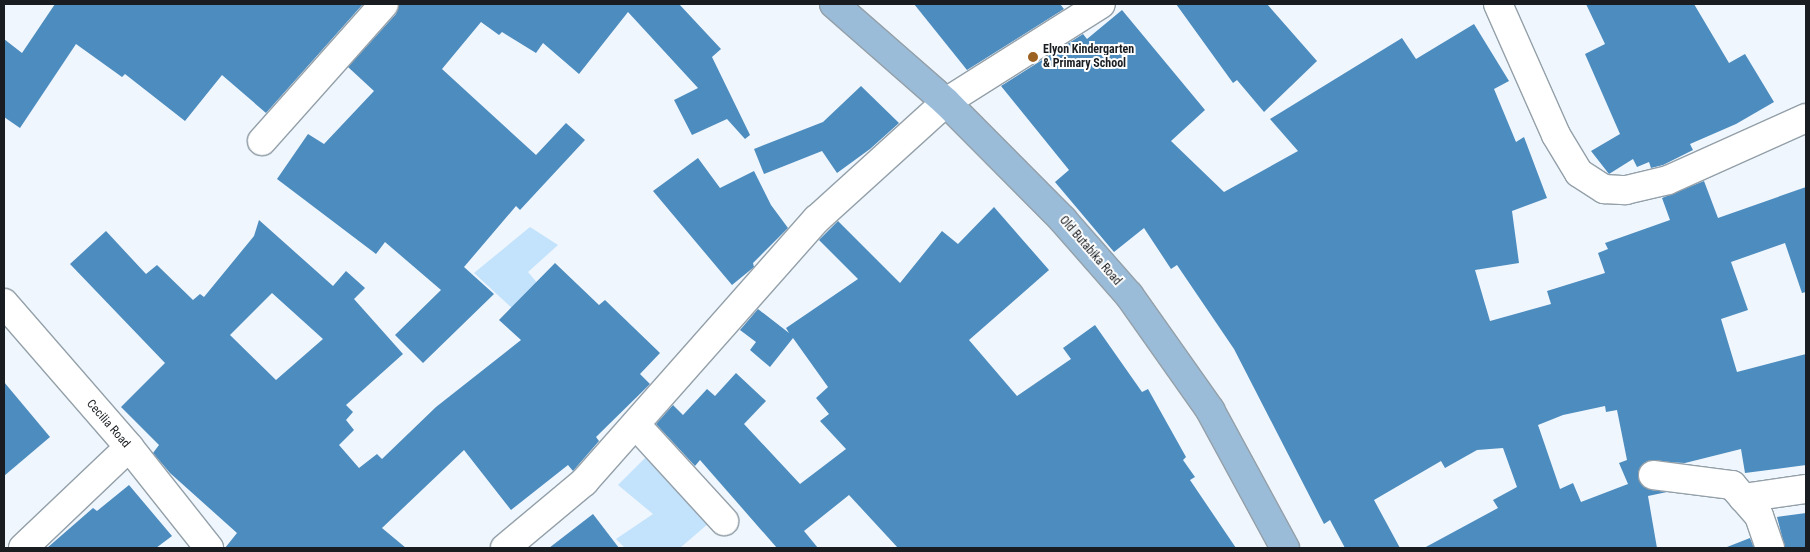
<!DOCTYPE html>
<html>
<head>
<meta charset="utf-8">
<style>
	body { margin:0 }
	#map { position:relative; width:1810px; height:552px; overflow:hidden; background:#eff6fd; font-family:"Roboto Condensed",sans-serif }
	div>[style] { position:absolute }
	.green>* { inset:0; background:#c3e2fc }
	.building>* { inset:0; background:#4d8cbe }
	.roads { filter:drop-shadow(1px 0 #94a0a9) drop-shadow(-1px 0 #94a0a9) drop-shadow(0 1px #94a0a9) drop-shadow(0 -1px #94a0a9) }
	.minor>* { height:28px; margin:-14px; padding:0 14px; transform-origin:14px; border-radius:14px; background:#fff }
	.major>* { height:28px; margin:-14px; padding:0 14px; transform-origin:14px; border-radius:14px; background:#9abcd8 }
	.dots>* { width:14px; height:14px; translate:-50% -50%; box-sizing:border-box; border:2px solid #fff; border-radius:50% }
	span { translate:-50% -50%; white-space:nowrap; text-align:center; line-height:1.15; -webkit-text-stroke:4px #fff; paint-order:stroke }
	.poi-label { font-size:12px; color:#191d21; font-weight:700 }
	.left { translate:0 -50%; text-align:left }
	.street-label { font-size:12px; color:#191d21 }
	.frame { position:absolute; inset:0; border:5px solid #191d21; pointer-events:none }
</style>
</head>
<body>
<div id="map">
	<div class="green">
		<div style="clip-path:polygon(530px 227px,558px 245px,528px 272px,539px 285px,513px 309px,474px 273px)"></div>
		<div style="clip-path:polygon(650px 453px,709px 523px,680px 548px,625px 548px,616px 539px,653px 514px,618px 485px)"></div>
	</div>
	<div class="building">
		<div style="clip-path:polygon(55px 4px,363px 4px,266px 113px,222px 75px,185px 121px,125px 74px,122px 77px,76px 44px,20px 128px,4px 117px,4px 39px,22px 53px)"></div>
		<div style="clip-path:polygon(399px 4px,679px 4px,721px 49px,712px 57px,750px 135px,745px 139px,727px 119px,692px 135px,674px 100px,698px 88px,628px 12px,579px 74px,543px 43px,536px 53px,502px 32px,499px 35px,481px 22px,442px 69px,536px 155px,566px 123px,585px 140px,520px 210px,516px 206px,464px 267px,494px 294px,423px 363px,395px 335px,441px 290px,385px 242px,376px 254px,277px 179px,308px 134px,324px 144px,374px 91px,348px 67px,396px 14px)"></div>
		<div style="clip-path:polygon(914px 4px,1060px 4px,1064px 9px,967px 70px)"></div>
		<div style="clip-path:polygon(1176px 4px,1267px 4px,1317px 61px,1264px 112px,1237px 80px,1233px 83px)"></div>
		<div style="clip-path:polygon(1586px 4px,1694px 4px,1729px 63px,1745px 54px,1774px 102px,1736px 124px,1690px 144px,1693px 150px,1663px 165px,1651px 168px,1649px 162px,1637px 167px,1633px 159px,1609px 174px,1591px 151px,1620px 134px,1585px 54px,1605px 44px)"></div>
		<div style="clip-path:polygon(evenodd,1122px 10px,1205px 110px,1171px 141px,1224px 192px,1298px 151px,1270px 119px,1402px 38px,1416px 59px,1474px 24px,1509px 81px,1494px 89px,1516px 142px,1524px 137px,1547px 198px,1512px 211px,1519px 263px,1475px 270px,1490px 321px,1551px 304px,1547px 291px,1605px 273px,1598px 253px,1608px 249px,1605px 243px,1670px 220px,1662px 198px,1704px 181px,1718px 218px,1806px 187px,1806px 292px,1802px 293px,1785px 243px,1731px 262px,1748px 310px,1721px 319px,1737px 372px,1806px 354px,1806px 465px,1745px 473px,1741px 449px,1685px 463px,1647px 461px,1638px 473px,1639px 481px,1651px 490px,1667px 492px,1648px 496px,1657px 548px,1424px 548px,1498px 508px,1493px 500px,1517px 487px,1503px 448px,1477px 450px,1445px 468px,1441px 461px,1374px 500px,1400px 548px,1345px 548px,1330px 520px,1324px 524px,1234px 349px,1177px 265px,1171px 269px,1144px 228px,1114px 252px,1055px 182px,1069px 170px,1001px 86px,1083px 34px,1087px 39px,1122px 10px,1605px 406px,1606px 412px,1617px 410px,1627px 460px,1619px 463px,1628px 484px,1581px 502px,1573px 483px,1560px 489px,1538px 425px,1563px 415px,1605px 406px)"></div>
		<div style="clip-path:polygon(861px 86px,899px 123px,870px 149px,837px 173px,822px 151px,764px 174px,754px 149px,823px 122px)"></div>
		<div style="clip-path:polygon(698px 158px,720px 188px,754px 171px,771px 205px,788px 228px,753px 263px,754px 267px,732px 285px,653px 191px)"></div>
		<div style="clip-path:polygon(994px 207px,1049px 270px,969px 340px,1017px 396px,1071px 359px,1063px 348px,1095px 325px,1142px 392px,1148px 389px,1186px 457px,1183px 460px,1195px 477px,1190px 480px,1236px 548px,898px 548px,849px 495px,804px 531px,818px 548px,777px 548px,700px 460px,695px 466px,656px 424px,673px 405px,683px 415px,707px 389px,715px 396px,736px 373px,766px 401px,744px 424px,800px 484px,846px 449px,820px 421px,829px 414px,816px 398px,828px 387px,793px 338px,770px 367px,750px 350px,756px 342px,740px 330px,758px 309px,789px 333px,786px 328px,858px 279px,819px 240px,838px 221px,900px 283px,942px 231px,958px 244px)"></div>
		<div style="clip-path:polygon(evenodd,259px 220px,333px 286px,346px 271px,365px 288px,354px 299px,403px 354px,346px 405px,353px 412px,346px 420px,354px 430px,339px 445px,359px 468px,377px 454px,382px 459px,436px 407px,521px 340px,499px 320px,555px 263px,599px 305px,605px 300px,660px 353px,640px 374px,650px 384px,596px 437px,599px 441px,573px 471px,568px 465px,511px 510px,464px 450px,382px 528px,406px 548px,225px 548px,237px 533px,170px 473px,153px 453px,159px 445px,121px 407px,165px 363px,70px 264px,106px 231px,146px 274px,157px 265px,193px 300px,200px 294px,204px 297px,254px 236px,259px 220px,272px 293px,323px 339px,276px 380px,230px 335px,272px 293px)"></div>
		<div style="clip-path:polygon(4px 382px,50px 437px,4px 476px)"></div>
		<div style="clip-path:polygon(129px 485px,172px 536px,156px 548px,47px 548px,93px 508px,97px 511px)"></div>
		<div style="clip-path:polygon(1806px 513px,1806px 548px,1785px 548px,1777px 517px)"></div>
		<div style="clip-path:polygon(593px 514px,619px 548px,549px 548px)"></div>
		<div style="clip-path:polygon(1750px 538px,1754px 548px,1727px 548px,1727px 547px)"></div>
	</div>
	<div class="roads">
		<div class="minor">
			<div style="left:1498px;top:4px;width:143px;rotate:66.1deg"></div>
			<div style="left:1556px;top:135px;width:44px;rotate:58.8deg"></div>
			<div style="left:1579px;top:173px;width:30px;rotate:33deg"></div>
			<div style="left:1604px;top:189px;width:22px;rotate:3deg"></div>
			<div style="left:1626px;top:190px;width:43px;rotate:-13.4deg"></div>
			<div style="left:1668px;top:180px;width:151px;rotate:-24.2deg"></div>
			<div style="left:262px;top:141px;width:183px;rotate:-48.3deg"></div>
			<div style="left:4px;top:303px;width:191px;rotate:49deg"></div>
			<div style="left:129px;top:447px;width:129px;rotate:51.6deg"></div>
			<div style="left:637px;top:426px;width:129px;rotate:47.5deg"></div>
			<div style="left:1653px;top:475px;width:80px;rotate:7.2deg"></div>
			<div style="left:1732px;top:485px;width:41px;rotate:48.9deg"></div>
			<div style="left:1759px;top:516px;width:34px;rotate:71deg"></div>
			<div style="left:1743px;top:498px;width:64px;rotate:-8.1deg"></div>
			<div style="left:23px;top:548px;width:146px;rotate:-43.6deg"></div>
			<div style="left:505px;top:548px;width:103px;rotate:-39.9deg"></div>
			<div style="left:584px;top:482px;width:351px;rotate:-48.5deg"></div>
			<div style="left:817px;top:219px;width:174px;rotate:-42.2deg"></div>
			<div style="left:946px;top:102px;width:183px;rotate:-32.3deg"></div>
		</div>
		<div class="major">
			<div style="left:834px;top:4px;width:149px;rotate:41.2deg"></div>
			<div style="left:946px;top:102px;width:166px;rotate:45.2deg"></div>
			<div style="left:1063px;top:220px;width:100px;rotate:48.7deg"></div>
			<div style="left:1129px;top:295px;width:141px;rotate:54.8deg"></div>
			<div style="left:1210px;top:410px;width:157px;rotate:61.5deg"></div>
		</div>
	</div>
	<div class="dots">
		<div style="left:1033px;top:57px;background:#9c6222"></div>
	</div>
	<div class="poi-label">
		<span class="left" style="left:1043px;top:57px">Elyon Kindergarten<br>&amp; Primary School</span>
	</div>
	<div class="street-label">
		<span style="left:1090px;top:251px;rotate:49deg">Old Butabika Road</span>
		<span style="left:108px;top:424px;rotate:49deg">Cecilia Road</span>
	</div>
	<div class="frame"></div>
</div>
</body>
</html>
